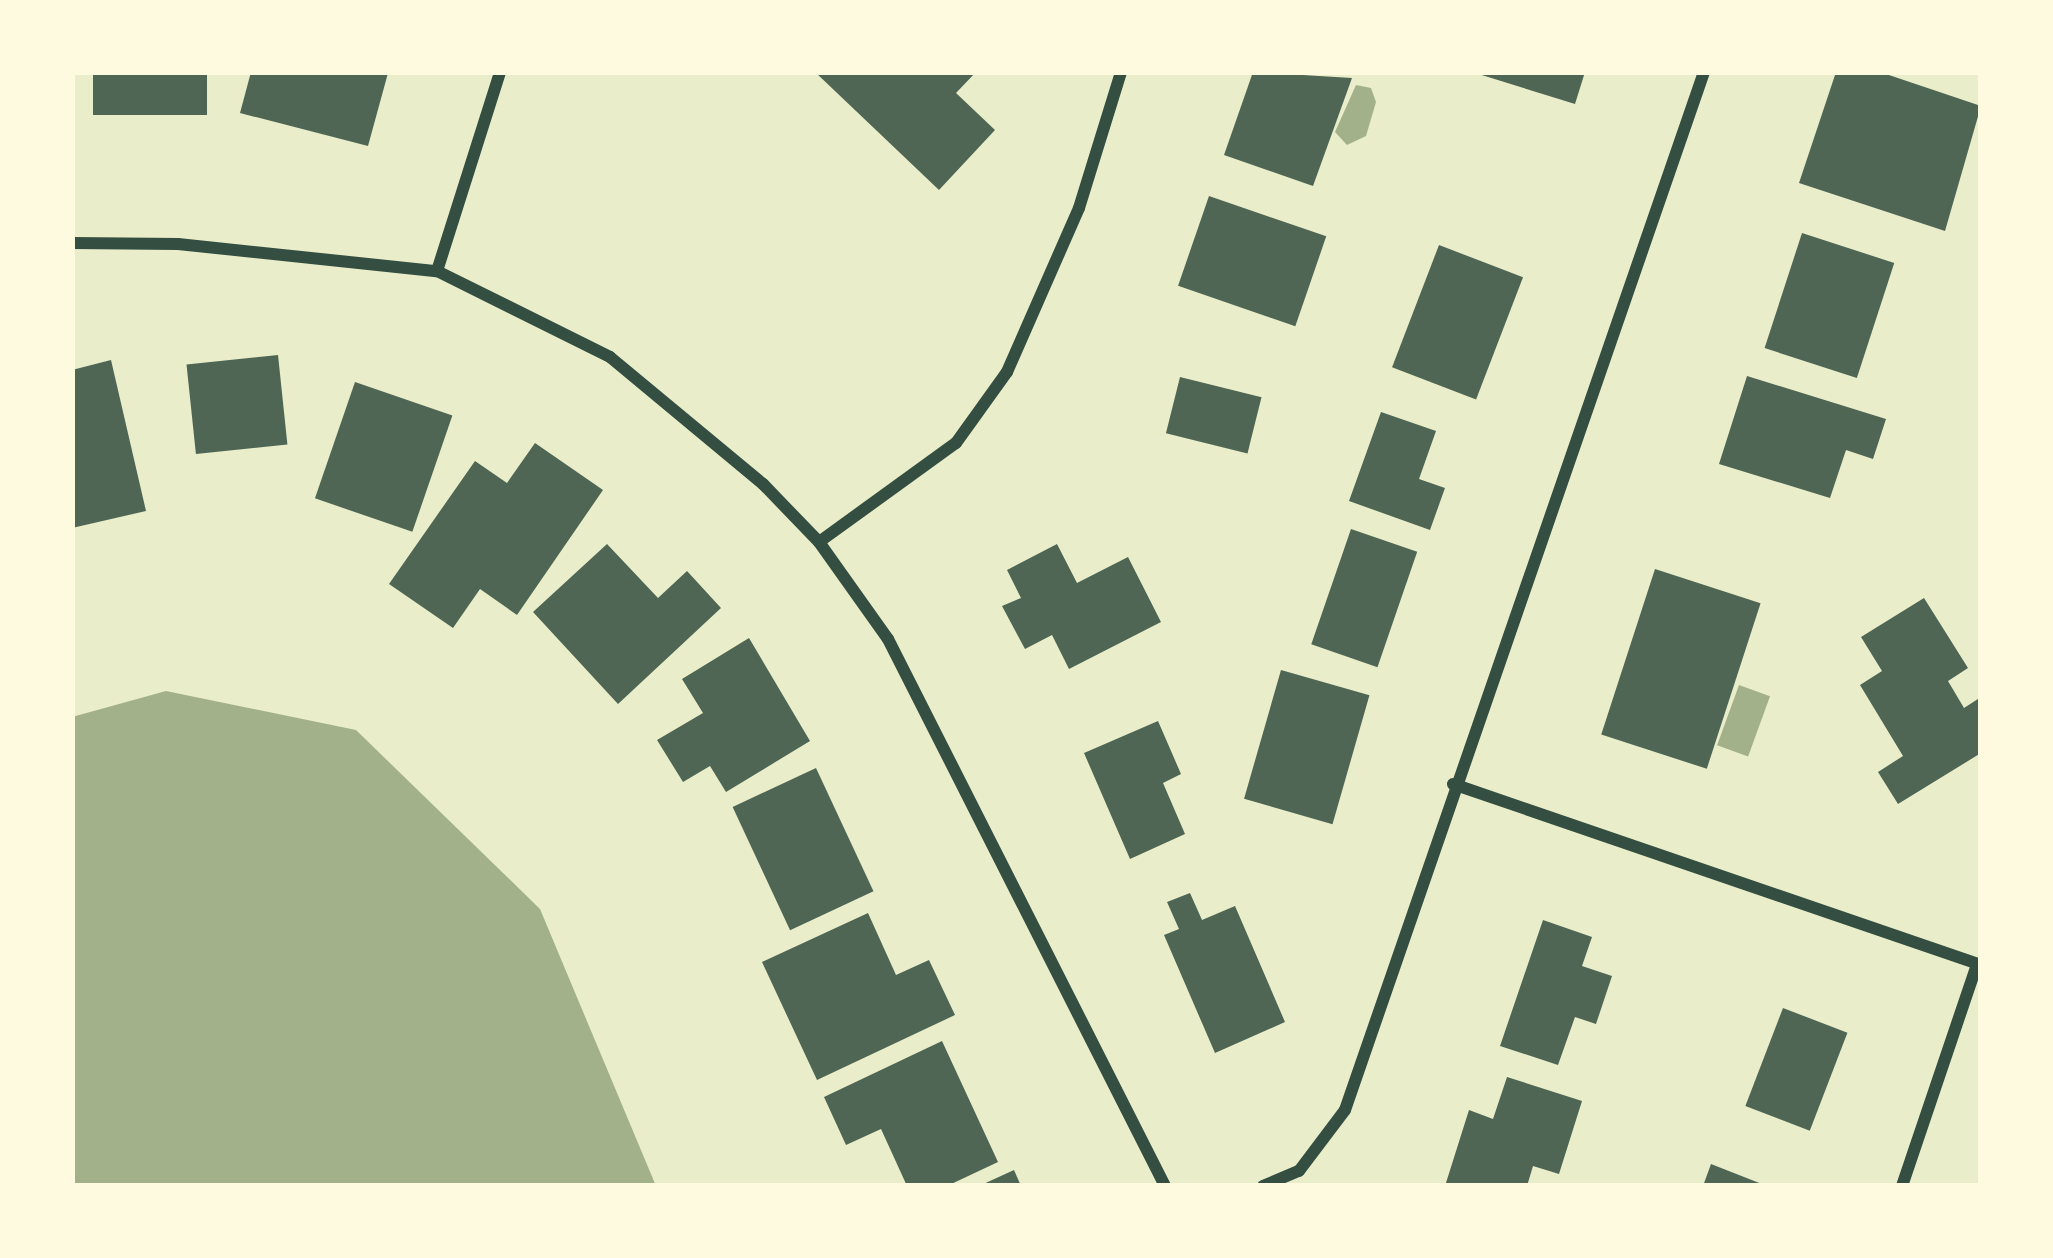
<!DOCTYPE html>
<html>
<head>
<meta charset="utf-8">
<style>
	body { margin:0 }
	#map { position:relative; width:2053px; height:1258px; overflow:hidden; background:#e9edc9; font-family:"DM Sans",sans-serif }
	div>[style] { position:absolute }
	.water>* { inset:0; background:#a3b18a; transform-origin:0 0 }
	.building>* { inset:0; background:#4f6655; transform-origin:0 0 }
	.minor>* { height:12px; margin:-6px; padding:0 6px; transform-origin:6px; border-radius:6px; background:#344e41 }
	span { translate:-50% -50%; white-space:nowrap; text-align:center; line-height:1.15; -webkit-text-stroke:9px #fefae0; paint-order:stroke }
	.frame { position:absolute; inset:0; border:75px solid #fefae0; pointer-events:none }
</style>
</head>
<body>
<div id="map">
	<div class="water">
		<div style="clip-path:polygon(1356px 85px,1371px 88px,1376px 102px,1366px 136px,1347px 145px,1335px 132px)"></div>
		<div style="left:1739px;top:685px;width:33px;height:64px;rotate:20deg"></div>
		<div style="clip-path:polygon(166px 691px,356px 730px,540px 909px,656px 1186px,72px 1186px,72px 717px)"></div>
	</div>
	<div class="building">
		<div style="left:93px;top:72px;width:114px;height:43px"></div>
		<div style="clip-path:polygon(251px 72px,388px 73px,368px 146px,240px 113px)"></div>
		<div style="clip-path:polygon(815px 72px,976px 72px,956px 93px,995px 130px,939px 190px)"></div>
		<div style="clip-path:polygon(1253px 72px,1352px 78px,1313px 186px,1224px 155px)"></div>
		<div style="clip-path:polygon(1472px 72px,1585px 72px,1575px 104px)"></div>
		<div style="clip-path:polygon(1836px 72px,1880px 72px,1981px 106px,1945px 231px,1799px 183px)"></div>
		<div style="left:1209px;top:196px;width:124px;height:95px;rotate:19deg"></div>
		<div style="left:1802px;top:233px;width:97px;height:121px;rotate:18deg"></div>
		<div style="left:1439px;top:245px;width:90px;height:131px;rotate:21deg"></div>
		<div style="left:278px;top:355px;width:90px;height:92px;rotate:84deg"></div>
		<div style="clip-path:polygon(111px 360px,146px 511px,72px 528px,72px 370px)"></div>
		<div style="clip-path:polygon(1747px 376px,1886px 419px,1873px 459px,1846px 450px,1830px 498px,1719px 464px)"></div>
		<div style="left:1180px;top:377px;width:84px;height:58px;rotate:14deg"></div>
		<div style="left:355px;top:382px;width:103px;height:123px;rotate:19deg"></div>
		<div style="clip-path:polygon(1381px 412px,1436px 431px,1419px 479px,1445px 488px,1430px 530px,1349px 501px)"></div>
		<div style="clip-path:polygon(535px 443px,603px 490px,517px 615px,480px 589px,453px 628px,389px 584px,475px 461px,507px 483px)"></div>
		<div style="left:1351px;top:529px;width:70px;height:122px;rotate:19deg"></div>
		<div style="clip-path:polygon(607px 544px,658px 598px,687px 571px,721px 608px,618px 704px,533px 612px)"></div>
		<div style="clip-path:polygon(1057px 544px,1077px 583px,1128px 557px,1161px 622px,1069px 669px,1052px 635px,1025px 649px,1002px 606px,1021px 598px,1007px 570px)"></div>
		<div style="left:1655px;top:569px;width:111px;height:174px;rotate:18deg"></div>
		<div style="clip-path:polygon(1924px 598px,1968px 668px,1948px 681px,1964px 708px,1981px 697px,1981px 753px,1898px 804px,1878px 772px,1903px 756px,1860px 685px,1882px 671px,1861px 637px)"></div>
		<div style="clip-path:polygon(749px 638px,810px 741px,726px 792px,710px 766px,683px 782px,657px 740px,703px 713px,682px 679px)"></div>
		<div style="left:1281px;top:670px;width:92px;height:134px;rotate:16deg"></div>
		<div style="clip-path:polygon(1158px 721px,1181px 774px,1163px 783px,1185px 834px,1130px 859px,1084px 753px)"></div>
		<div style="left:816px;top:768px;width:136px;height:92px;rotate:65deg"></div>
		<div style="clip-path:polygon(1190px 893px,1202px 920px,1235px 906px,1285px 1022px,1215px 1053px,1164px 935px,1179px 929px,1167px 902px)"></div>
		<div style="clip-path:polygon(868px 913px,896px 975px,929px 960px,955px 1015px,817px 1080px,762px 962px)"></div>
		<div style="clip-path:polygon(1543px 920px,1592px 937px,1582px 966px,1612px 976px,1596px 1024px,1575px 1017px,1558px 1065px,1500px 1046px)"></div>
		<div style="left:1783px;top:1008px;width:69px;height:105px;rotate:21deg"></div>
		<div style="clip-path:polygon(942px 1041px,998px 1162px,947px 1186px,907px 1186px,881px 1129px,846px 1145px,824px 1097px)"></div>
		<div style="clip-path:polygon(1507px 1077px,1582px 1101px,1559px 1174px,1533px 1166px,1527px 1186px,1445px 1186px,1469px 1110px,1493px 1119px)"></div>
		<div style="clip-path:polygon(1711px 1164px,1767px 1186px,1703px 1186px)"></div>
		<div style="clip-path:polygon(1014px 1170px,1021px 1186px,979px 1186px)"></div>
	</div>
	<div class="minor">
		<div style="left:72px;top:243px;width:106px;rotate:0.5deg"></div>
		<div style="left:178px;top:244px;width:260px;rotate:6deg"></div>
		<div style="left:437px;top:271px;width:193px;rotate:26.4deg"></div>
		<div style="left:610px;top:357px;width:199px;rotate:39.7deg"></div>
		<div style="left:763px;top:484px;width:81px;rotate:46deg"></div>
		<div style="left:819px;top:542px;width:119px;rotate:54.6deg"></div>
		<div style="left:888px;top:639px;width:613px;rotate:63.14deg"></div>
		<div style="left:437px;top:271px;width:209px;rotate:-72.4deg"></div>
		<div style="left:819px;top:542px;width:169px;rotate:-35.9deg"></div>
		<div style="left:956px;top:443px;width:87px;rotate:-54.3deg"></div>
		<div style="left:1007px;top:372px;width:179px;rotate:-66.3deg"></div>
		<div style="left:1079px;top:208px;width:142px;rotate:-72.8deg"></div>
		<div style="left:1453px;top:784px;width:558px;rotate:18.92deg"></div>
		<div style="left:1263px;top:1186px;width:39px;rotate:-23deg"></div>
		<div style="left:1299px;top:1171px;width:76px;rotate:-53deg"></div>
		<div style="left:1345px;top:1110px;width:1098px;rotate:-70.92deg"></div>
		<div style="left:1902px;top:1186px;width:234px;rotate:-71.3deg"></div>
	</div>
	<div class="frame"></div>
</div>
</body>
</html>
